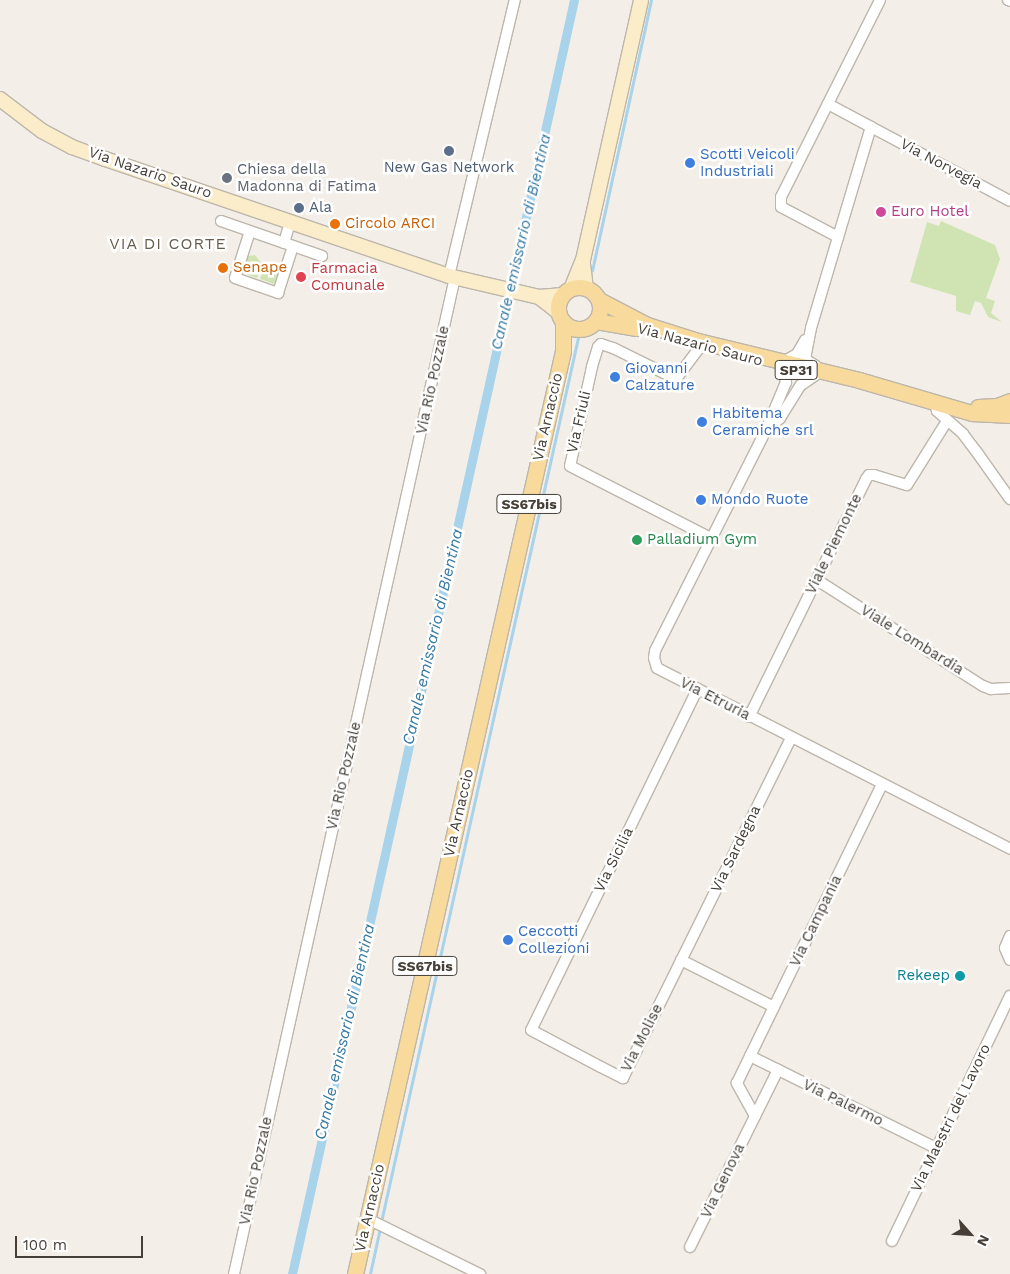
<!DOCTYPE html>
<html>
<head>
<meta charset="utf-8">
<style>
	body { margin:0 }
	#map { position:relative; width:1010px; height:1274px; overflow:hidden; background:#f3efe8; font-family:"Work Sans",sans-serif }
	div>[style] { position:absolute }
	.green>* { inset:0; background:#d0e4b3 }
	.stream>* { height:2.5px; margin:-1.25px; padding:0 1.25px; transform-origin:1.25px; border-radius:1.25px; background:#a8d3eb }
	.canal>* { height:9px; margin:-4.5px; padding:0 4.5px; transform-origin:4.5px; border-radius:4.5px; background:#a8d3eb }
	.roads { filter:drop-shadow(1px 0 #bdb6ab) drop-shadow(-1px 0 #bdb6ab) drop-shadow(0 1px #bdb6ab) drop-shadow(0 -1px #bdb6ab) }
	.minor>* { height:10px; margin:-5px; padding:0 5px; transform-origin:5px; border-radius:5px; background:#fff }
	.secondary>* { height:14px; margin:-7px; padding:0 7px; transform-origin:7px; border-radius:7px; background:#fbedc9 }
	.primary>* { height:15px; margin:-7.5px; padding:0 7.5px; transform-origin:7.5px; border-radius:7.5px; background:#f7da9c }
	.primary>.ring { margin:-7.5px; padding:0; box-sizing:content-box; background:none; border:15px solid #f7da9c; border-radius:50% }
	.dots>* { width:14px; height:14px; translate:-50% -50%; box-sizing:border-box; border:2px solid #fff; border-radius:50% }
	span { translate:-50% -50%; white-space:nowrap; text-align:center; line-height:1.15; -webkit-text-stroke:5px #fff; paint-order:stroke }
	.shield-label span { padding:1px 4px; background:#fff; border:1px solid; border-radius:4px; -webkit-text-stroke-width:0 }
	.shield-label { font-size:14px; color:#453f37; font-weight:700 }
	.shop-label { font-size:15px; color:#366cbe }
	.left { translate:0 -50%; text-align:left }
	.street-label { font-size:15px; color:#453f37 }
	.service-label { font-size:15px; color:#4e5e75 }
	.worship-label { font-size:15px; color:#5b616d }
	.hotel-label { font-size:15px; color:#b23c85 }
	.food-label { font-size:15px; color:#c56008 }
	.health-label { font-size:15px; color:#be3a42 }
	.leisure-label { font-size:15px; color:#27864d }
	.culture-label { font-size:15px; color:#0d838f }
	.right { translate:-100% -50%; text-align:right }
	.water-label { font-size:16px; color:#3579a2; font-style:italic }
	.neighbourhood-label { font-size:16px; color:#675d4f; letter-spacing:1px }
	.north { position:absolute; left:945px; top:1209px; width:50px; height:50px; -webkit-text-stroke:4px #fff; paint-order:stroke; rotate:116deg; font-size:14px; font-weight:700; line-height:20px; text-align:center; color:#453f37 }
	.north::after { content:''; display:block; margin:auto; width:18px; height:22px; background:#453f37; clip-path:polygon(50% 0,100% 100%,50% 72%,0 100%) }
	.scale { position:absolute; left:15px; top:1236px; width:128px; height:22px; box-sizing:border-box; border:2px solid #453f37; border-top:0; padding-left:6px; font-size:15px; line-height:18px; white-space:nowrap; color:#453f37; -webkit-text-stroke:4px #fff; paint-order:stroke }
</style>
</head>
<body>
<div id="map">
	<div class="green">
		<div style="clip-path:polygon(941px 221px,995px 245px,1000px 259px,986px 298px,995px 301px,991px 313px,1002px 322px,988px 317px,981px 303px,975px 301px,970px 315px,956px 311px,956px 296px,910px 282px,927px 222px,939px 226px)"></div>
		<div style="clip-path:polygon(255px 255px,262px 264px,257px 278px,243px 273px,248px 256px)"></div>
		<div style="clip-path:polygon(275px 262px,280px 267px,274px 284px,260px 279px,265px 265px)"></div>
	</div>
	<div class="stream">
		<div style="left:592px;top:271px;width:277px;rotate:-77.7deg"></div>
		<div style="left:381px;top:1222px;width:906px;rotate:-77.44deg"></div>
		<div style="left:370px;top:1274px;width:47px;rotate:-77.7deg"></div>
	</div>
	<div class="canal">
		<div style="left:292px;top:1274px;width:1305px;rotate:-77.52deg"></div>
	</div>
	<div class="roads">
		<div class="minor">
			<div style="left:1008px;top:0;width:2px;rotate:27deg"></div>
			<div style="left:871px;top:127px;width:157px;rotate:28deg"></div>
			<div style="left:221px;top:221px;width:107px;rotate:19.1deg"></div>
			<div style="left:250px;top:231px;width:49px;rotate:107.7deg"></div>
			<div style="left:235px;top:278px;width:46px;rotate:19.2deg"></div>
			<div style="left:278px;top:293px;width:49px;rotate:-72.3deg"></div>
			<div style="left:838px;top:237px;width:64px;rotate:-152.2deg"></div>
			<div style="left:781px;top:207px;width:10px;rotate:-90deg"></div>
			<div style="left:781px;top:197px;width:220px;rotate:-63.3deg"></div>
			<div style="left:284px;top:243px;width:22px;rotate:-74deg"></div>
			<div style="left:449px;top:276px;width:284px;rotate:-76.6deg"></div>
			<div style="left:700px;top:347px;width:40px;rotate:127deg"></div>
			<div style="left:676px;top:379px;width:70px;rotate:-153.8deg"></div>
			<div style="left:613px;top:348px;width:13px;rotate:-162deg"></div>
			<div style="left:601px;top:344px;width:4px;rotate:135deg"></div>
			<div style="left:598px;top:347px;width:21px;rotate:107deg"></div>
			<div style="left:592px;top:367px;width:101px;rotate:102.5deg"></div>
			<div style="left:570px;top:466px;width:158px;rotate:27.1deg"></div>
			<div style="left:783px;top:362px;width:16px;rotate:-30deg"></div>
			<div style="left:797px;top:354px;width:16px;rotate:-60deg"></div>
			<div style="left:816px;top:366px;width:13px;rotate:-148deg"></div>
			<div style="left:805px;top:359px;width:32px;rotate:-79deg"></div>
			<div style="left:811px;top:328px;width:210px;rotate:-73.4deg"></div>
			<div style="left:871px;top:127px;width:49px;rotate:-151.9deg"></div>
			<div style="left:782px;top:367px;width:16px;rotate:75deg"></div>
			<div style="left:786px;top:382px;width:52px;rotate:112.6deg"></div>
			<div style="left:766px;top:430px;width:247px;rotate:116.7deg"></div>
			<div style="left:655px;top:651px;width:7px;rotate:98deg"></div>
			<div style="left:654px;top:658px;width:10px;rotate:73deg"></div>
			<div style="left:657px;top:668px;width:397px;rotate:27.1deg"></div>
			<div style="left:935px;top:403px;width:8px;rotate:76deg"></div>
			<div style="left:937px;top:411px;width:35px;rotate:41deg"></div>
			<div style="left:963px;top:434px;width:21px;rotate:53deg"></div>
			<div style="left:976px;top:451px;width:59px;rotate:54.7deg"></div>
			<div style="left:769px;top:428px;width:15px;rotate:-42deg"></div>
			<div style="left:780px;top:418px;width:39px;rotate:-58deg"></div>
			<div style="left:801px;top:385px;width:18px;rotate:-34deg"></div>
			<div style="left:817px;top:580px;width:197px;rotate:32.6deg"></div>
			<div style="left:983px;top:686px;width:9px;rotate:21deg"></div>
			<div style="left:991px;top:689px;width:19px;rotate:-3deg"></div>
			<div style="left:697px;top:690px;width:378px;rotate:116deg"></div>
			<div style="left:531px;top:1030px;width:79px;rotate:27.9deg"></div>
			<div style="left:601px;top:1067px;width:25px;rotate:27deg"></div>
			<div style="left:623px;top:1078px;width:379px;rotate:-63.7deg"></div>
			<div style="left:749px;top:717px;width:265px;rotate:-63.8deg"></div>
			<div style="left:866px;top:479px;width:5px;rotate:-53deg"></div>
			<div style="left:869px;top:475px;width:5px"></div>
			<div style="left:874px;top:475px;width:34px;rotate:17deg"></div>
			<div style="left:907px;top:485px;width:75px;rotate:-58deg"></div>
			<div style="left:1010px;top:936px;width:13px;rotate:113deg"></div>
			<div style="left:1005px;top:948px;width:13px;rotate:67deg"></div>
			<div style="left:681px;top:960px;width:104px;rotate:26.8deg"></div>
			<div style="left:750px;top:1056px;width:208px;rotate:26.3deg"></div>
			<div style="left:755px;top:1116px;width:38px;rotate:-119deg"></div>
			<div style="left:737px;top:1083px;width:331px;rotate:-64.1deg"></div>
			<div style="left:368px;top:1219px;width:125px;rotate:26.2deg"></div>
			<div style="left:892px;top:1241px;width:272px;rotate:-64.3deg"></div>
			<div style="left:690px;top:1247px;width:198px;rotate:-63.6deg"></div>
			<div style="left:234px;top:1274px;width:1021px;rotate:-77.5deg"></div>
		</div>
		<div class="secondary">
			<div style="left:0;top:99px;width:53px;rotate:37.3deg"></div>
			<div style="left:42px;top:131px;width:34px;rotate:28deg"></div>
			<div style="left:72px;top:147px;width:35px;rotate:20deg"></div>
			<div style="left:105px;top:159px;width:363px;rotate:18.8deg"></div>
			<div style="left:449px;top:276px;width:92px;rotate:13.1deg"></div>
			<div style="left:539px;top:297px;width:24px;rotate:-5deg"></div>
			<div style="left:583px;top:264px;width:25px;rotate:83deg"></div>
			<div style="left:571px;top:289px;width:31px;rotate:-68deg"></div>
			<div style="left:583px;top:260px;width:266px;rotate:-77.4deg"></div>
			<div style="left:539px;top:297px;width:24px;rotate:38deg"></div>
		</div>
		<div class="primary">
			<div class="ring" style="left:558px;top:287px;width:27px;height:27px"></div>
			<div style="left:599px;top:300px;width:54px;rotate:27.5deg"></div>
			<div style="left:647px;top:325px;width:53px;rotate:17.4deg"></div>
			<div style="left:698px;top:341px;width:166px;rotate:13.6deg"></div>
			<div style="left:859px;top:380px;width:118px;rotate:16.3deg"></div>
			<div style="left:972px;top:413px;width:38px;rotate:3deg"></div>
			<div style="left:596px;top:321px;width:41px;rotate:9.9deg"></div>
			<div style="left:978px;top:407px;width:19px;rotate:-3deg"></div>
			<div style="left:997px;top:406px;width:14px;rotate:-21deg"></div>
			<div style="left:355px;top:1274px;width:946px;rotate:-77.3deg"></div>
			<div style="left:563px;top:351px;width:29px;rotate:-90deg"></div>
		</div>
	</div>
	<div class="dots">
		<div style="left:449px;top:151px;background:#5c6f8a"></div>
		<div style="left:690px;top:163px;background:#3f7fe0"></div>
		<div style="left:227px;top:178px;background:#6b7280"></div>
		<div style="left:299px;top:208px;background:#5c6f8a"></div>
		<div style="left:881px;top:212px;background:#d1479c"></div>
		<div style="left:335px;top:224px;background:#e8710a"></div>
		<div style="left:223px;top:268px;background:#e8710a"></div>
		<div style="left:301px;top:277px;background:#e0444e"></div>
		<div style="left:615px;top:377px;background:#3f7fe0"></div>
		<div style="left:702px;top:422px;background:#3f7fe0"></div>
		<div style="left:701px;top:500px;background:#3f7fe0"></div>
		<div style="left:637px;top:540px;background:#2e9e5b"></div>
		<div style="left:508px;top:940px;background:#3f7fe0"></div>
		<div style="left:960px;top:976px;background:#0f9aa8"></div>
	</div>
	<div class="shield-label">
		<span style="left:796px;top:370px">SP31</span>
		<span style="left:529px;top:504px">SS67bis</span>
		<span style="left:425px;top:966px">SS67bis</span>
	</div>
	<div class="shop-label">
		<span class="left" style="left:700px;top:163px">Scotti Veicoli<br>Industriali</span>
		<span class="left" style="left:625px;top:377px">Giovanni<br>Calzature</span>
		<span class="left" style="left:712px;top:422px">Habitema<br>Ceramiche srl</span>
		<span class="left" style="left:711px;top:500px">Mondo Ruote</span>
		<span class="left" style="left:518px;top:940px">Ceccotti<br>Collezioni</span>
	</div>
	<div class="street-label">
		<span style="left:941px;top:164px;rotate:28deg">Via Norvegia</span>
		<span style="left:150px;top:173px;rotate:19deg">Via Nazario Sauro</span>
		<span style="left:700px;top:345px;rotate:15deg">Via Nazario Sauro</span>
		<span style="left:433px;top:380px;rotate:-78deg">Via Rio Pozzale</span>
		<span style="left:548px;top:417px;rotate:-77deg">Via Arnaccio</span>
		<span style="left:579px;top:422px;rotate:-77deg">Via Friuli</span>
		<span style="left:834px;top:544px;rotate:-64deg">Viale Piemonte</span>
		<span style="left:912px;top:640px;rotate:32deg">Viale Lombardia</span>
		<span style="left:715px;top:699px;rotate:27deg">Via Etruria</span>
		<span style="left:344px;top:776px;rotate:-77deg">Via Rio Pozzale</span>
		<span style="left:459px;top:813px;rotate:-77deg">Via Arnaccio</span>
		<span style="left:736px;top:849px;rotate:-64deg">Via Sardegna</span>
		<span style="left:614px;top:860px;rotate:-64deg">Via Sicilia</span>
		<span style="left:816px;top:921px;rotate:-64deg">Via Campania</span>
		<span style="left:642px;top:1038px;rotate:-63deg">Via Molise</span>
		<span style="left:843px;top:1103px;rotate:26deg">Via Palermo</span>
		<span style="left:951px;top:1118px;rotate:-64deg">Via Maestri del Lavoro</span>
		<span style="left:256px;top:1171px;rotate:-78deg">Via Rio Pozzale</span>
		<span style="left:723px;top:1181px;rotate:-64deg">Via Genova</span>
		<span style="left:370px;top:1208px;rotate:-77deg">Via Arnaccio</span>
	</div>
	<div class="service-label">
		<span style="left:449px;top:168px">New Gas Network</span>
		<span class="left" style="left:309px;top:208px">Ala</span>
	</div>
	<div class="worship-label">
		<span class="left" style="left:237px;top:178px">Chiesa della<br>Madonna di Fatima</span>
	</div>
	<div class="hotel-label">
		<span class="left" style="left:891px;top:212px">Euro Hotel</span>
	</div>
	<div class="food-label">
		<span class="left" style="left:345px;top:224px">Circolo ARCI</span>
		<span class="left" style="left:233px;top:268px">Senape</span>
	</div>
	<div class="health-label">
		<span class="left" style="left:311px;top:277px">Farmacia<br>Comunale</span>
	</div>
	<div class="leisure-label">
		<span class="left" style="left:647px;top:540px">Palladium Gym</span>
	</div>
	<div class="culture-label">
		<span class="right" style="left:950px;top:976px">Rekeep</span>
	</div>
	<div class="water-label">
		<span style="left:521px;top:242px;rotate:-77deg">Canale emissario di Bientina</span>
		<span style="left:433px;top:637px;rotate:-77deg">Canale emissario di Bientina</span>
		<span style="left:345px;top:1032px;rotate:-77deg">Canale emissario di Bientina</span>
	</div>
	<div class="neighbourhood-label">
		<span style="left:168px;top:244px">VIA DI CORTE</span>
	</div>
	<div class="north">N</div>
	<div class="scale">100 m</div>
</div>
</body>
</html>
